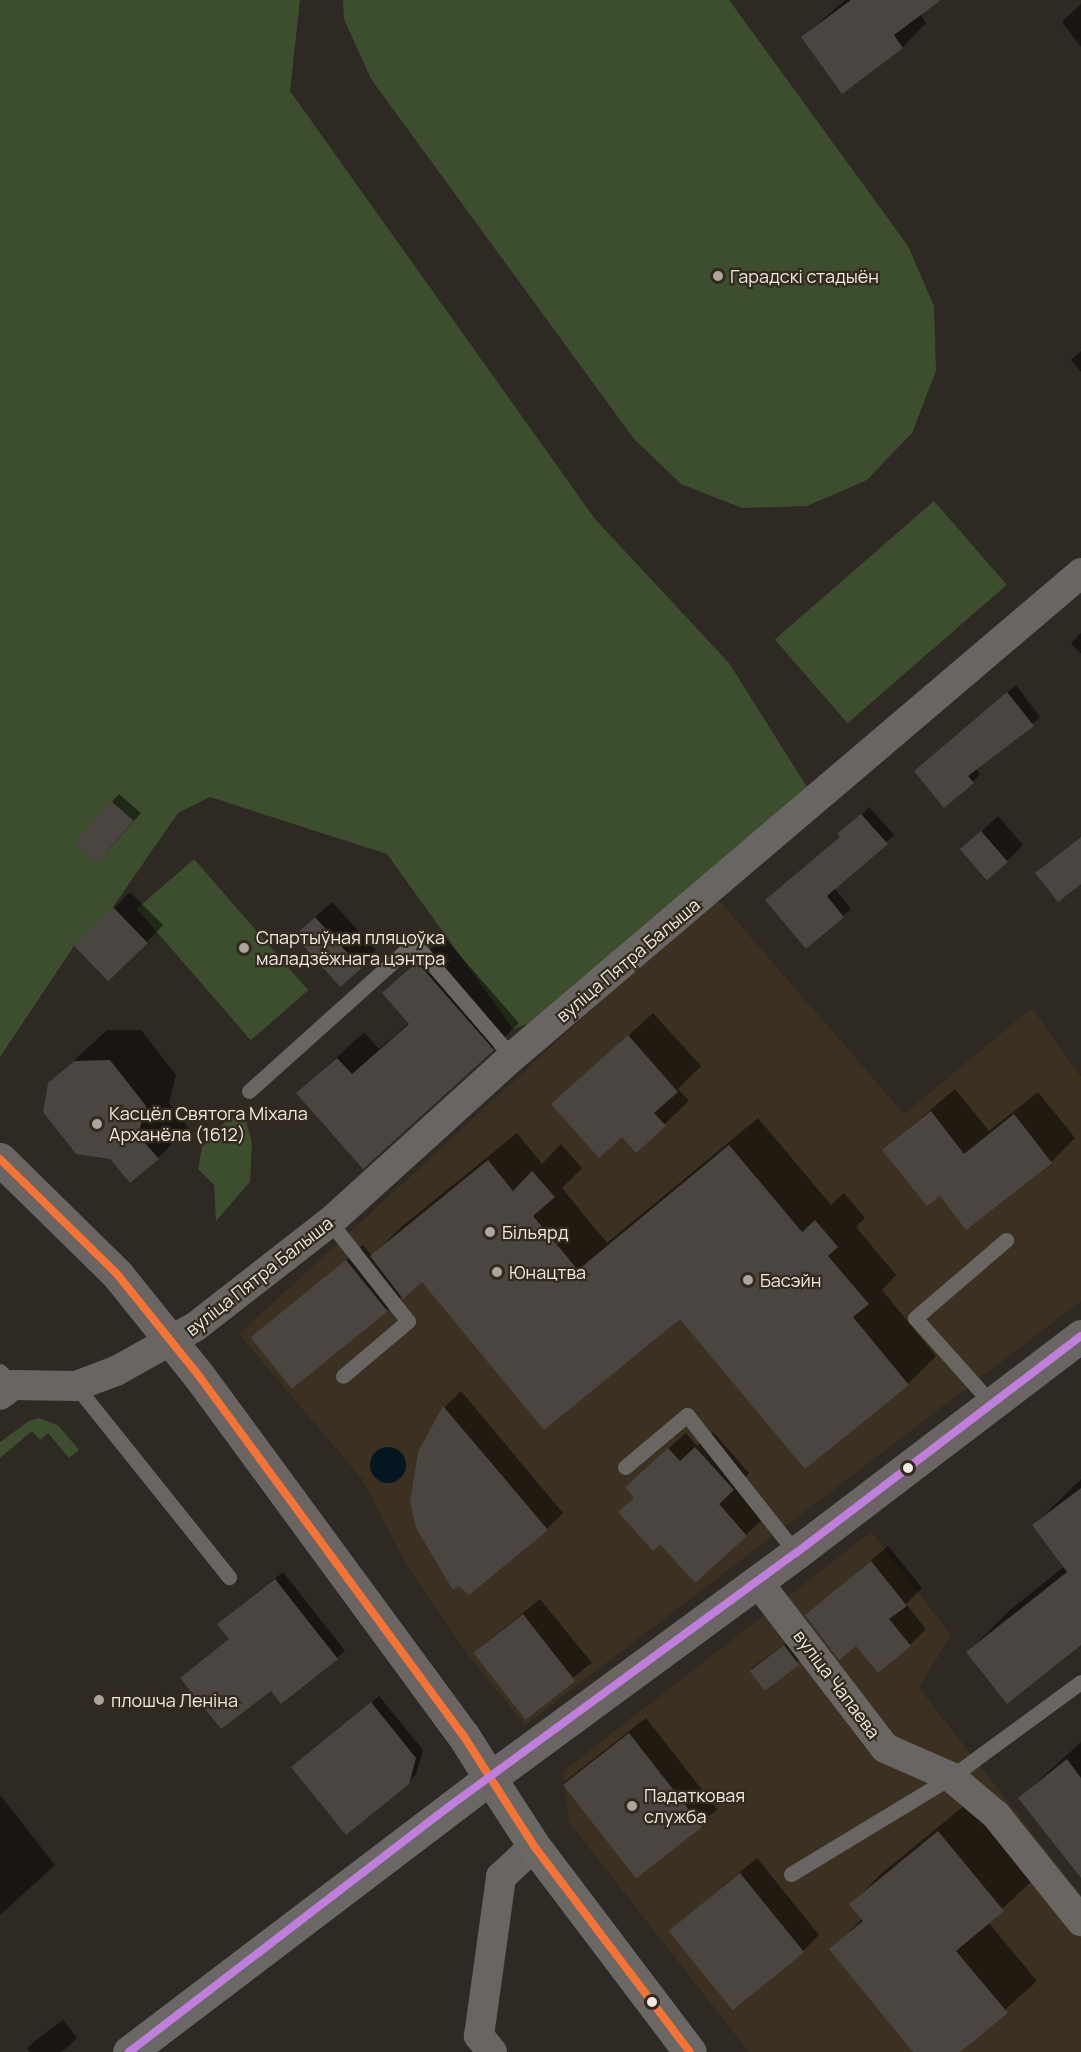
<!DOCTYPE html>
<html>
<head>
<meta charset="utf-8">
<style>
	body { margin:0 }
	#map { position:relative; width:1081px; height:2052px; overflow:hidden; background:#2e2923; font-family:Manrope,sans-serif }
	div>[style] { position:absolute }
	.built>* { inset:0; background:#3c3120 }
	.green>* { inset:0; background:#3c4e2d; transform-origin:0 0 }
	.water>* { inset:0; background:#041620 }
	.round { border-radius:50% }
	.shadow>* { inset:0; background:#0007; transform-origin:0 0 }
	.building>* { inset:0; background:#4b4542; transform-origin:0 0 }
	.lane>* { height:15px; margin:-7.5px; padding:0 7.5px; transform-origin:7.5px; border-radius:7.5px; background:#686563 }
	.street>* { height:30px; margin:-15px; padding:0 15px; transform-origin:15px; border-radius:15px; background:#686563 }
	.secondary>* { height:33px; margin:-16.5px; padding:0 16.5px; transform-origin:16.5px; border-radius:16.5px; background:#6a6864 }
	.primary>* { height:33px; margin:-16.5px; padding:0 16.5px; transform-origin:16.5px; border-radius:16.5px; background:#6a6562 }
	.bus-1>* { height:8px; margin:-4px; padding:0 4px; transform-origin:4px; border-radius:4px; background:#f57335 }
	.bus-2>* { height:8px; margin:-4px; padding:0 4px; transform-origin:4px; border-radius:4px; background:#c07fdc }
	.dots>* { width:16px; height:16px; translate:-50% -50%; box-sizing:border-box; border:3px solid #332a1e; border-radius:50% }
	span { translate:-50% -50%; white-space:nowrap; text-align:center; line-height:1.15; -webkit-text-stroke:4.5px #332a1e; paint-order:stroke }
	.poi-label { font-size:18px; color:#efe9e1 }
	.left { translate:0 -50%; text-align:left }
	.street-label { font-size:18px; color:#efe9e1 }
</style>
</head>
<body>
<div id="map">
	<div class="built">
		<div style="clip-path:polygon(715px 896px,904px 1114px,1032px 1008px,1081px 1077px,1081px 1301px,525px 1725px,468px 1655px,407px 1566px,362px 1479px,239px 1334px)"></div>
		<div style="clip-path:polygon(871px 1532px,951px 1635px,919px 1688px,1081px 1895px,1081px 2052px,749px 2052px,569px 1822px,563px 1771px)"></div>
	</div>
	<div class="green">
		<div style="clip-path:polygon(0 0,300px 0,290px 91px,595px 519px,729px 663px,812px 795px,534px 1022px,513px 1029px,387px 854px,210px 797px,178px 813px,113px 907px,74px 946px,0 1057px)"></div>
		<div style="clip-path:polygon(343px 0,729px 0,908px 246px,934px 306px,936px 371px,912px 433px,867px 480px,807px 506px,742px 508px,681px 484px,634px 439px,371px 79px,344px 19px)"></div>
		<div style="left:934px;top:501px;width:111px;height:211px;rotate:49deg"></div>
		<div style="left:194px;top:859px;width:174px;height:76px;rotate:49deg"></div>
		<div style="clip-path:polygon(230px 1117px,245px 1117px,252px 1143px,250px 1182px,216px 1221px,214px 1185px,198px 1169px,202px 1147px)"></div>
		<div style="clip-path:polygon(39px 1418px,58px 1425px,79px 1450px,69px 1458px,48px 1433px,40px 1440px,32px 1431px,0 1458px,0 1442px,29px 1421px)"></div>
	</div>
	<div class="water">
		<div class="round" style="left:370px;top:1447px;width:36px;height:36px"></div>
	</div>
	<div class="shadow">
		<div style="clip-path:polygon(845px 0,934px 0,920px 14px,926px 23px,903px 47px,842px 92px,803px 37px)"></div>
		<div style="clip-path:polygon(1081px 4px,1081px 47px,1062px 22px)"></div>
		<div style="clip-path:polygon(1081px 351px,1081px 372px,1071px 360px)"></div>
		<div style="clip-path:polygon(1081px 633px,1081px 654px,1071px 643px)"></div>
		<div style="clip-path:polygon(1016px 685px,1040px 717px,976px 768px,980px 774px,973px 782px,916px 771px)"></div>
		<div style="clip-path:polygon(119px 794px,141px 813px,105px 854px,112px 802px)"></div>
		<div style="clip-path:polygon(869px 807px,894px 835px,834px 888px,851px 909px,806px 947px,842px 837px)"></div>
		<div style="clip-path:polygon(998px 816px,1023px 845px,1007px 861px,962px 850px)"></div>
		<div style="left:130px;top:892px;width:47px;height:76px;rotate:45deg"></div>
		<div style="clip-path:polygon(332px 902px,376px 950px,360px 966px,312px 920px)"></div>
		<div style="clip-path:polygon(444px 937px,519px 1023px,492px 1049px,298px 1093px,364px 1032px,379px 1049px,410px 1022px,384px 993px)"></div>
		<div style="clip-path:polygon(653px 1013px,701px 1066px,678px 1089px,689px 1101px,636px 1151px,622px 1135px,554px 1104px)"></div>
		<div style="clip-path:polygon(107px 1030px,141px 1030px,176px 1075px,169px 1103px,188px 1127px,158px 1158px,111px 1158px,49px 1084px)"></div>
		<div style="clip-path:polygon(955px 1089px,989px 1131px,1038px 1092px,1075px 1138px,1051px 1162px,967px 1228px,940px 1194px,884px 1150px)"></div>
		<div style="clip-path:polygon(758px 1118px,831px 1205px,844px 1193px,865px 1218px,856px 1227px,896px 1275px,882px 1290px,936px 1356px,908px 1384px,680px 1317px,422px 1279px,387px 1310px,255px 1341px,363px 1245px,372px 1256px,400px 1228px,517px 1133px,542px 1164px,561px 1144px,582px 1168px,562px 1188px,607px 1243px)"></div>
		<div style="clip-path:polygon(461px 1391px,563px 1513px,547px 1529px,419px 1452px,445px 1407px)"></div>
		<div style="clip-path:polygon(713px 1432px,749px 1473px,735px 1488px,763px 1519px,746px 1535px,635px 1497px,643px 1471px,686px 1433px,697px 1446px)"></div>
		<div style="clip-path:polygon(1081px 1479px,1081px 1643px,968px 1652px,1010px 1610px,1065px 1566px,1034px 1525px)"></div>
		<div style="clip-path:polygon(888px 1546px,922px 1588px,906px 1604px,926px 1629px,910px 1645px,856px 1644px,807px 1615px)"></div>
		<div style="clip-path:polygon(283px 1572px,345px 1651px,337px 1658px,271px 1689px,230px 1639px,227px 1616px)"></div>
		<div style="left:540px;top:1599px;width:82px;height:84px;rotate:51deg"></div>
		<div style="left:793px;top:1638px;width:22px;height:52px;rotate:54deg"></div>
		<div style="clip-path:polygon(379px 1696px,423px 1750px,416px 1774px,408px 1783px,293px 1767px)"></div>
		<div style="left:646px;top:1718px;width:116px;height:105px;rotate:52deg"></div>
		<div style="clip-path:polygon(1081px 1742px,1081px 1876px,1020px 1798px)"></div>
		<div style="clip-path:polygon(0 1795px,55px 1865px,0 1915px)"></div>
		<div style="clip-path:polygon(970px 1801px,1034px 1879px,988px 1922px,1037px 1981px,958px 2052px,915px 2052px,831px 1950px,863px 1918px,851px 1904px,882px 1873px)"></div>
		<div style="clip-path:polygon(757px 1858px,819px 1935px,803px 1951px,670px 1931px)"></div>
		<div style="clip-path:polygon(63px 2020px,77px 2038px,69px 2046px,61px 2052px,30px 2052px,27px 2048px,35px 2041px)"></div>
	</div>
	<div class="building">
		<div style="clip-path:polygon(851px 0,941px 0,894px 35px,903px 48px,842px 94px,801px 37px)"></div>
		<div style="clip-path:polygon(1007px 692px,1034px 726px,968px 776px,974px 783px,944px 808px,914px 771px)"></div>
		<div style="left:111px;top:801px;width:30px;height:56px;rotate:41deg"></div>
		<div style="clip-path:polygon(861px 814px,888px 844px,827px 896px,844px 917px,806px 949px,765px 900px,840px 837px,837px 834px)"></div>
		<div style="left:981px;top:831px;width:41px;height:28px;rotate:49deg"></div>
		<div style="clip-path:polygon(1081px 837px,1081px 884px,1058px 902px,1035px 873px)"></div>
		<div style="left:113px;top:907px;width:50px;height:55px;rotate:46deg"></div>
		<div style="left:315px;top:917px;width:69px;height:28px;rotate:48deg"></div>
		<div style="clip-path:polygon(417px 962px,494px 1050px,363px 1169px,296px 1093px,337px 1058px,352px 1074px,409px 1024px,382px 993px)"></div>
		<div style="clip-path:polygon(628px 1035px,678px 1092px,654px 1113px,666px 1126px,636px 1153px,622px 1137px,599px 1158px,551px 1104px)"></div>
		<div style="clip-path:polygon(110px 1060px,146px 1106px,138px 1135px,159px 1159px,130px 1183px,110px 1159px,76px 1154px,43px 1112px,48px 1083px,74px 1061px)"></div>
		<div style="clip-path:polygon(931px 1111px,964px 1154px,1014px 1114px,1052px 1163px,966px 1230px,940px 1196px,927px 1206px,882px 1150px)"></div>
		<div style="clip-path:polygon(729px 1145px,802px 1232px,815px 1220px,838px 1247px,828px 1256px,869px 1304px,853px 1317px,909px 1385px,805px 1469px,680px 1319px,544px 1430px,422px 1282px,403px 1299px,370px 1256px,488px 1160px,513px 1191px,532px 1171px,555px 1197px,533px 1216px,578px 1270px)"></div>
		<div style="left:346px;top:1260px;width:66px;height:123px;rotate:51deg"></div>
		<div style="clip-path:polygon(443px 1406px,548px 1530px,469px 1595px,459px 1586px,453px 1590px,416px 1528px,410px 1502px,418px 1452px)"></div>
		<div style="clip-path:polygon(695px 1447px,734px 1490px,719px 1504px,747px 1536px,695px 1583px,660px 1544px,653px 1551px,618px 1512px,634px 1498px,625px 1487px,668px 1448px,680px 1461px)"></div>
		<div style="clip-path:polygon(1081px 1488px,1081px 1645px,1007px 1704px,966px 1652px,1067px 1572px,1032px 1525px)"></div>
		<div style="clip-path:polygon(871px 1561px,907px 1606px,889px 1619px,911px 1646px,878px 1673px,856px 1646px,839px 1660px,805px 1615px)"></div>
		<div style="clip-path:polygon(275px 1579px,338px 1659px,281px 1704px,271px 1691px,221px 1729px,180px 1678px,229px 1639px,217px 1624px)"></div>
		<div style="left:523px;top:1614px;width:85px;height:63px;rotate:52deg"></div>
		<div style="left:784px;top:1645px;width:25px;height:43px;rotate:53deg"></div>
		<div style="clip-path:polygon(371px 1702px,416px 1758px,409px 1784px,346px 1835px,291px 1767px)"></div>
		<div style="left:629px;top:1733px;width:119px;height:84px;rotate:52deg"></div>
		<div style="clip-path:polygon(1067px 1759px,1081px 1778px,1081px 1878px,1018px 1798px)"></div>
		<div style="clip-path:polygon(938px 1831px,1004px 1911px,956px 1951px,1008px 2013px,960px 2052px,913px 2052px,829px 1949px,863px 1921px,849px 1904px)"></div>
		<div style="left:740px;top:1873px;width:102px;height:92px;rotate:51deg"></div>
	</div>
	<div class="lane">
		<div style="left:249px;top:1091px;width:222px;rotate:-41.9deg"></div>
		<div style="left:414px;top:943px;width:150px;rotate:49.3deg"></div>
		<div style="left:330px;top:1222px;width:126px;rotate:51.8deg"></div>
		<div style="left:408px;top:1321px;width:85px;rotate:139.8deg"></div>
		<div style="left:0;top:1371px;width:19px;rotate:47deg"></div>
		<div style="left:76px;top:1386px;width:245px;rotate:51.3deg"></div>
		<div style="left:992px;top:1404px;width:115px;rotate:-131.8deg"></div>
		<div style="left:915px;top:1318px;width:120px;rotate:-40.6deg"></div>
		<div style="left:625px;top:1467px;width:81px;rotate:-40deg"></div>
		<div style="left:687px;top:1415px;width:176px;rotate:51.7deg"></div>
		<div style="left:791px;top:1874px;width:187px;rotate:-31.2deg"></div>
		<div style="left:951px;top:1777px;width:161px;rotate:-36.2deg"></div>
	</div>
	<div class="street">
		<div style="left:0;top:1395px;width:16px;rotate:-38deg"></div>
		<div style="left:13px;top:1385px;width:63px;rotate:0.9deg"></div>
		<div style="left:76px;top:1386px;width:43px;rotate:-20.6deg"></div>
		<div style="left:116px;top:1371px;width:90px;rotate:-29.1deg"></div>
		<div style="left:195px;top:1327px;width:171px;rotate:-37.9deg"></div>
		<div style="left:330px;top:1222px;width:246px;rotate:-42.2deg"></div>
		<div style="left:512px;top:1057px;width:747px;rotate:-40.38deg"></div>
		<div style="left:757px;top:1581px;width:210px;rotate:52.5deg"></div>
		<div style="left:885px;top:1748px;width:72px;rotate:23.7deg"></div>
		<div style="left:951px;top:1777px;width:59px;rotate:40.2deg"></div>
		<div style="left:996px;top:1815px;width:136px;rotate:51.3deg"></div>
		<div style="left:492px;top:2052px;width:21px;rotate:-129deg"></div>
		<div style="left:479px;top:2036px;width:161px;rotate:-82.1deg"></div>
		<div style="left:501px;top:1877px;width:45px;rotate:-43.2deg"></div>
	</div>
	<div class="secondary">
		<div style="left:129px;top:2052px;width:453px;rotate:-37.2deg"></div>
		<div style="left:490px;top:1778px;width:81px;rotate:57.1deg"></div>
		<div style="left:534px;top:1846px;width:258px;rotate:52.9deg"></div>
	</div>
	<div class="primary">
		<div style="left:0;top:1159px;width:164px;rotate:44.5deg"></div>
		<div style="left:117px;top:1274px;width:131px;rotate:51.2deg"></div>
		<div style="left:199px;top:1376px;width:446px;rotate:53.7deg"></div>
		<div style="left:463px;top:1735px;width:51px;rotate:57.9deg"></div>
		<div style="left:490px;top:1778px;width:380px;rotate:-36.3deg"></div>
		<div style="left:796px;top:1553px;width:358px;rotate:-37.3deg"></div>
	</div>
	<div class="bus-1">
		<div style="left:0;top:1159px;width:164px;rotate:44.5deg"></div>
		<div style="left:117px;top:1274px;width:131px;rotate:51.2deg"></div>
		<div style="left:199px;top:1376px;width:446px;rotate:53.7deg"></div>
		<div style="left:463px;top:1735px;width:132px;rotate:57.4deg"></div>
		<div style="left:534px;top:1846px;width:258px;rotate:52.9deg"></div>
	</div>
	<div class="bus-2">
		<div style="left:129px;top:2052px;width:401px;rotate:-37.5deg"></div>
		<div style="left:447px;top:1808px;width:432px;rotate:-36.2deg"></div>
		<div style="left:796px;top:1553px;width:358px;rotate:-37.3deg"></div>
	</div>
	<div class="dots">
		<div style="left:718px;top:276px;background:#aba69e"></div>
		<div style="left:244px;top:948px;background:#aba69e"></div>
		<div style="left:97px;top:1124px;background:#aba69e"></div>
		<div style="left:490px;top:1232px;background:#aba69e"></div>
		<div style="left:497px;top:1272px;background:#aba69e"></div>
		<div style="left:748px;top:1280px;background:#aba69e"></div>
		<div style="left:908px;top:1468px;background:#efe9e1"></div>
		<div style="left:99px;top:1700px;background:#aba69e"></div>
		<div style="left:632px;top:1806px;background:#aba69e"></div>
		<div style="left:652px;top:2002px;background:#efe9e1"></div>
	</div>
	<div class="poi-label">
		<span class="left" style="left:730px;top:276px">Гарадскі стадыён</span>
		<span class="left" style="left:256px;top:948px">Спартыўная пляцоўка<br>маладзёжнага цэнтра</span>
		<span class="left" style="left:109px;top:1124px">Касцёл Святога Міхала<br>Арханёла (1612)</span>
		<span class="left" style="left:502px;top:1232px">Більярд</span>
		<span class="left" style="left:509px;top:1272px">Юнацтва</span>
		<span class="left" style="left:760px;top:1280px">Басэйн</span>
		<span class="left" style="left:111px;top:1700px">плошча Леніна</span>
		<span class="left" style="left:644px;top:1806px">Падатковая<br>служба</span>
	</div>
	<div class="street-label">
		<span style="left:628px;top:960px;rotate:-40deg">вуліца Пятра Балыша</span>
		<span style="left:259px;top:1276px;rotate:-38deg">вуліца Пятра Балыша</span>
		<span style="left:837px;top:1684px;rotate:53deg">вуліца Чапаева</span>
	</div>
</div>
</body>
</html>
